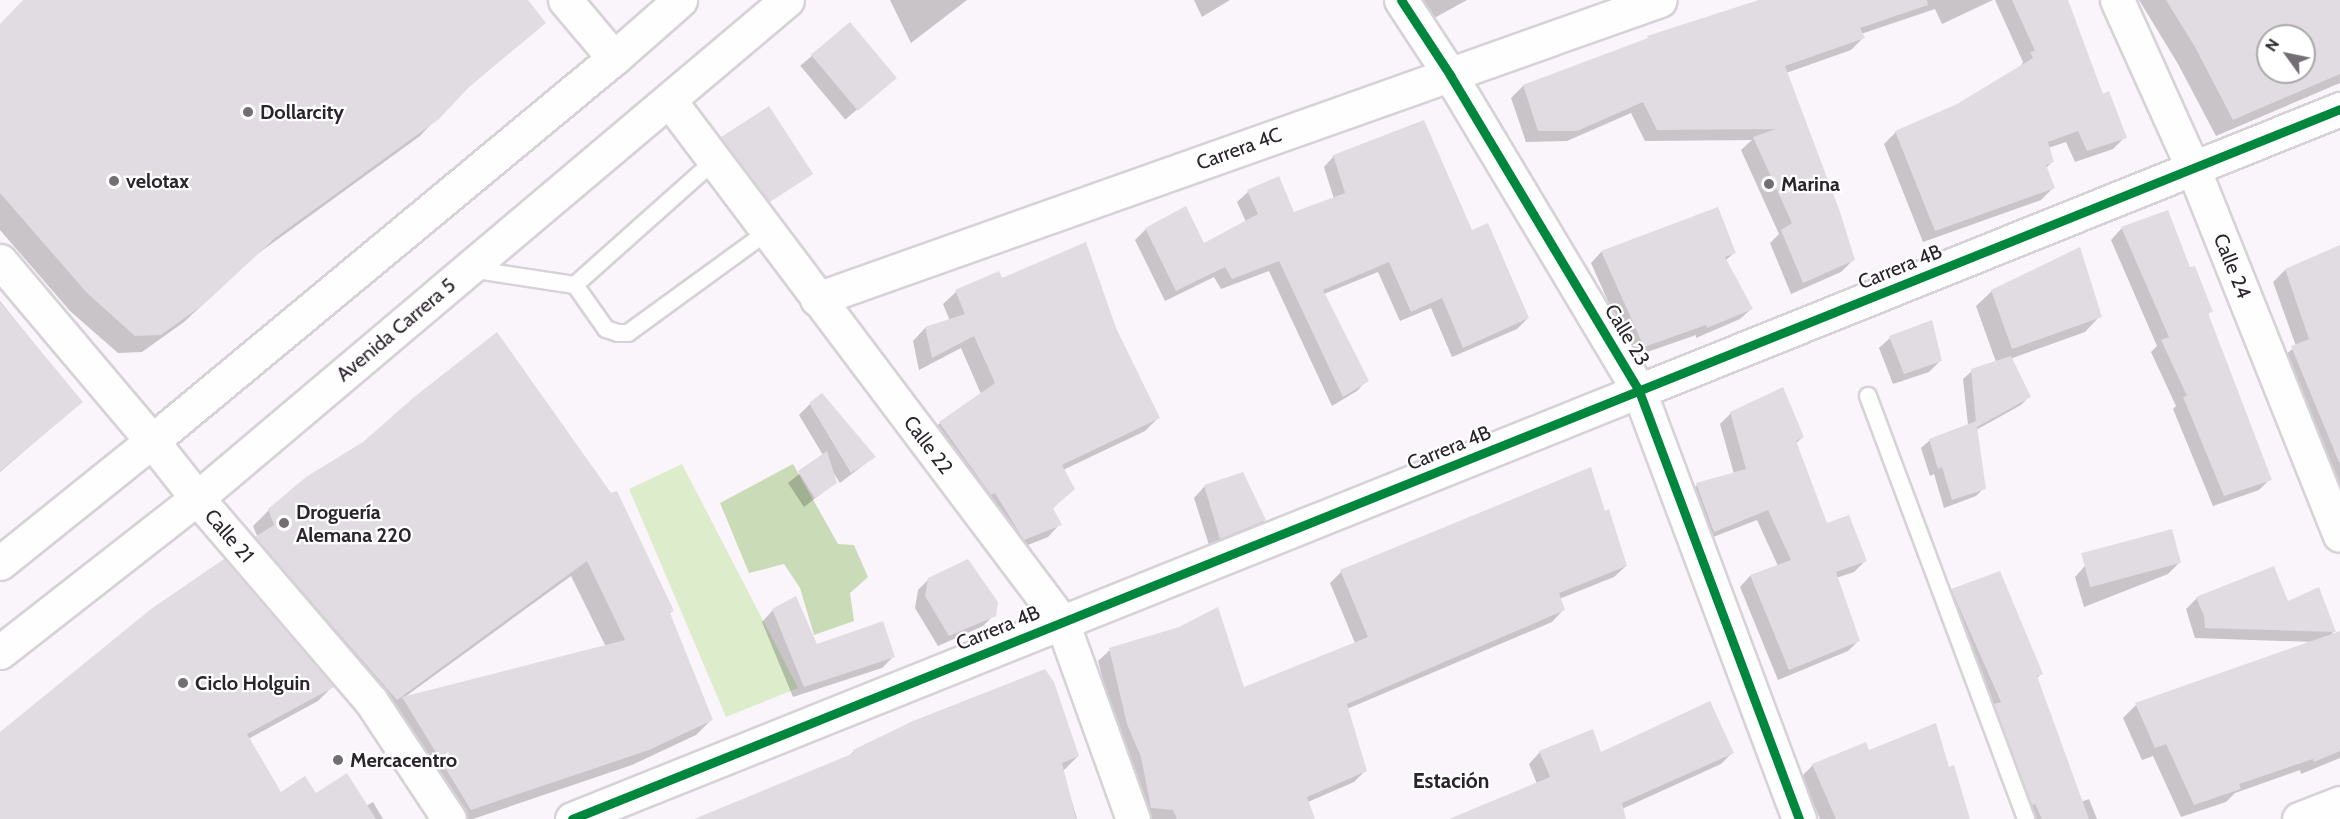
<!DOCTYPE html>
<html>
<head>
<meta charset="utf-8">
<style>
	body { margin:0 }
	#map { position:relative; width:2340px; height:819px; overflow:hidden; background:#faf5fb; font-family:Cabin,sans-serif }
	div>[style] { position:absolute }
	.green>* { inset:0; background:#ddedcc }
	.forest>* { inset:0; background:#cadcb7 }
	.shadow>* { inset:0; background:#0003; transform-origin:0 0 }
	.building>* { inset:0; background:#e0dce1; transform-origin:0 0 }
	.roads { filter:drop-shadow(2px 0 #d6d2d7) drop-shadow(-2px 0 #d6d2d7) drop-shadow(0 2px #d6d2d7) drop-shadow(0 -2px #d6d2d7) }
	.lane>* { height:16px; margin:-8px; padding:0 8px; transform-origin:8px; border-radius:8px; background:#fefefe }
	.street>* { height:33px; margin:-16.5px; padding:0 16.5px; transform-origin:16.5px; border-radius:16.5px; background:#fefefe }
	.secondary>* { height:33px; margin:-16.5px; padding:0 16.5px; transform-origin:16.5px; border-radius:16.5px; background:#fefefe }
	.cycleway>* { height:9px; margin:-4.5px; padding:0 4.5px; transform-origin:4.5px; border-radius:4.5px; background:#00873e }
	.dots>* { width:16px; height:16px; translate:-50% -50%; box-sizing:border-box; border:3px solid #fff; border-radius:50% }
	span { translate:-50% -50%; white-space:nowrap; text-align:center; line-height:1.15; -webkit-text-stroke:4.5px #fff; paint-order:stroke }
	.poi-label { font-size:20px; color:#2a252b; font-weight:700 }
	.left { translate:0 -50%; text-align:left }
	.street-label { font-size:20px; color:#2a252b }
	.neighbourhood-label { font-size:21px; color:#2a252b; font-weight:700 }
	.north { position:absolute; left:2256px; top:24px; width:60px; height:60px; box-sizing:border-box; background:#fff; border:2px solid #aaa8aa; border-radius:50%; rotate:303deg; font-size:16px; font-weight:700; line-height:24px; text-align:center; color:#2a252b }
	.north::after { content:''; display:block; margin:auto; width:21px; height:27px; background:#736e74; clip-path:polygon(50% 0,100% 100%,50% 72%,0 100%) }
</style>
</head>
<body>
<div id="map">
	<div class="green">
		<div style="clip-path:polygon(682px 464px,798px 688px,726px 717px,629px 489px)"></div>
	</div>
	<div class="forest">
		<div style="clip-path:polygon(793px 464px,838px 544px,854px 545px,868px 577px,850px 593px,854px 621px,814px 635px,800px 588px,784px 564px,749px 573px,720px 503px)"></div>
	</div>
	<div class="shadow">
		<div style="clip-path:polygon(24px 0,526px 0,544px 23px,457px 97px,420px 136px,256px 255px,184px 322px,142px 352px,118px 353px,70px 311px,0 230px,0 48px)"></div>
		<div style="clip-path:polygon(890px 0,967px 0,911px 43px)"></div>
		<div style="clip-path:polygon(1194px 0,1230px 0,1202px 17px)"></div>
		<div style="clip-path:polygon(1393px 0,1467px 0,1416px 28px)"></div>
		<div style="clip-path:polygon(1765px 0,1993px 0,1942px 24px,1935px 9px,1861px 34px,1863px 38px,1851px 50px,1786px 73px,1853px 260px,1841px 272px,1791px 294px,1770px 243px,1779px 234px,1741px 150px,1752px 140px,1645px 141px,1631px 113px,1567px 141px,1526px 142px,1511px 98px,1523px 86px,1644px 41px,1648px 38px)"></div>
		<div style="clip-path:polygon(1995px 0,2066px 0,2102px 96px,2125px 137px,2113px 149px,2075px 162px,2066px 142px,2048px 148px,2052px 162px,2045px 169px,2053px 188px,2041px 200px,1923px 242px,1884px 144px,1896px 132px,1957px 105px,2020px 67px,2023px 62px)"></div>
		<div style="clip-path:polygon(evenodd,2139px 0,2340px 0,2340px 83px,2216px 136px,2178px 64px,2139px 0,2268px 36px,2304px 36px,2304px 72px,2268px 72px,2268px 36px)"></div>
		<div style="left:850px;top:24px;width:70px;height:65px;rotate:50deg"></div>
		<div style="left:769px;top:108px;width:78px;height:71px;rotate:58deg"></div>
		<div style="clip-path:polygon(1334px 156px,1472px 232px,1528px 318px,1517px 329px,1452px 357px,1431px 308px,1400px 321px,1378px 272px,1324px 294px,1367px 380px,1357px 391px,1332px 406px,1269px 271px,1221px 289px,1214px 277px,1165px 301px,1135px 240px,1146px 229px,1203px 245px,1246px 222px,1237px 202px,1248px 192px,1279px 178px,1293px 214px,1334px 199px,1324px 167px)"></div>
		<div style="clip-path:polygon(1717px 209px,1734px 253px,1725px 261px,1751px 309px,1740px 319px,1696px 338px,1696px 335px,1633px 357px,1591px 263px,1601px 252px)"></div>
		<div style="clip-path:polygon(2167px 212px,2190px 269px,2211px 311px,2207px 315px,2270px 479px,2259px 490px,2213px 506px,2173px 409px,2176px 406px,2151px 352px,2157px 346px,2111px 240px,2121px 229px)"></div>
		<div style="clip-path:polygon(2340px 247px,2340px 515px,2280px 359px,2296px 346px,2273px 282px,2285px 270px)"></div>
		<div style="clip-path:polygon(998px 273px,1001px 280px,1115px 329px,1158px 418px,1145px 431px,1063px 470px,1073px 489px,1052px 509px,1060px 524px,1048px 537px,1010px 552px,927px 436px,940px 423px,981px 394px,961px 348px,919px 370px,913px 341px,925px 328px,950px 321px,943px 304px,956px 292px)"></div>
		<div style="clip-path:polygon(1992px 291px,2100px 316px,2085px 332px,2010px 359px,2029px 397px,2021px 405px,1976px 430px,1984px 488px,1976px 496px,1944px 508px,1934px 474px,1930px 476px,1921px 448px,1930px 440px,1968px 425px,1963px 379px,1972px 371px,1996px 362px,1976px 306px)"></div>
		<div style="clip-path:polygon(0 301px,81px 402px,0 472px)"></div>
		<div style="clip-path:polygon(1890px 338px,1940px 361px,1929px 372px,1893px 384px,1879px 348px)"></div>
		<div style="clip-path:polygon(evenodd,414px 399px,672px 611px,669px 614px,711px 720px,696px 735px,632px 765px,473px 819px,451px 819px,387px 714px,397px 705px,380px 714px,241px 554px,258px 538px,253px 526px,269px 510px,364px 443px,414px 399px,571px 576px,606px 647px,402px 699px,571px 576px)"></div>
		<div style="clip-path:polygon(810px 404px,874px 457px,840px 483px,833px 472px,835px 483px,804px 507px,788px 483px,823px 455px,799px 415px)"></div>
		<div style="clip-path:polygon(1731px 413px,1803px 437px,1795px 444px,1827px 525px,1865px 561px,1854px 572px,1836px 578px,1859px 640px,1848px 651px,1778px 680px,1740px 587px,1750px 576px,1778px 566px,1757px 520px,1703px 541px,1686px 496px,1697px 485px,1734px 474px,1720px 424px)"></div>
		<div style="clip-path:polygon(1242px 474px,1265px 520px,1254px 531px,1210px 548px,1194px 498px,1204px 487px)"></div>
		<div style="clip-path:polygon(1604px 513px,1626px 566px,1614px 577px,1559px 599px,1563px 610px,1552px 622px,1347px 709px,1366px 770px,1354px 782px,1308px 802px,1313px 819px,1140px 819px,1098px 661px,1110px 650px,1243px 689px,1355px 643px,1330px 583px,1341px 572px)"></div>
		<div style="clip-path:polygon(2179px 563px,2168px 574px,2084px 607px,2075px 577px,2085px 566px)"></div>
		<div style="clip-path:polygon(929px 579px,994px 615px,983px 626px,938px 646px,915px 608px,918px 590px)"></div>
		<div style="clip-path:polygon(1952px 590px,2042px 673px,2036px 679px,2081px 802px,2089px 799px,2097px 819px,2027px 819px,1941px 601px)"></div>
		<div style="clip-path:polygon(2197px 598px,2287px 603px,2334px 631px,2329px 637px,2340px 640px,2340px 758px,2301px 774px,2300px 770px,2235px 793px,2226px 802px,2181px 817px,2153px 756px,2142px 760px,2123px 718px,2136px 705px,2314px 642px,2195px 638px,2186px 609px)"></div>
		<div style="clip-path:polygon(796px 599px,816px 646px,893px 657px,882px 668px,793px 697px,762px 622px,772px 611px)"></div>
		<div style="clip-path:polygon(332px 687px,318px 701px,248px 739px,280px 794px,315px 795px,366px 806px,373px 802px,383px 819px,0 819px,0 733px)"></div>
		<div style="clip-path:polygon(854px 751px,1078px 756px,1063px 771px,1077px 819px,698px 819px,848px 757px)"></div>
		<div style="clip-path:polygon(1540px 752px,1600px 755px,1732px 753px,1721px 764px,1622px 809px,1625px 819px,1461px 819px,1537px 784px,1529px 764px)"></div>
		<div style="clip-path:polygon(1868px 752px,1949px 769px,1969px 819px,1820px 819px,1802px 776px,1813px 765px)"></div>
	</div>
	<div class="building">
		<div style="clip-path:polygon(23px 0,528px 0,546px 23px,471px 85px,439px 119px,275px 238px,204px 304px,161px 335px,135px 336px,87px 293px,0 193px,0 24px)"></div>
		<div style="clip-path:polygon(1759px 0,1927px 0,1928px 5px,1860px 28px,1865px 38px,1785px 66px,1840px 212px,1855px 260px,1803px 283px,1781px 230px,1792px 223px,1753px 137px,1776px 129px,1657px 130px,1643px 102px,1577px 131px,1538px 131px,1523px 85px,1648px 38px,1647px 36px)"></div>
		<div style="clip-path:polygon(2012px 0,2068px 0,2103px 94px,2109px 91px,2127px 138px,2087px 151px,2078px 131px,2048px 142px,2054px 162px,2046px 165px,2055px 188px,1935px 231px,1895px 131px,1957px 104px,2033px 58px,2030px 52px,2035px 51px)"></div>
		<div style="clip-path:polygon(evenodd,2166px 0,2340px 0,2340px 74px,2233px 120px,2195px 47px,2166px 0,2268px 36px,2304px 36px,2304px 72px,2268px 72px,2268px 36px)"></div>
		<div style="left:850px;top:22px;width:73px;height:51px;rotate:50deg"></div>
		<div style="left:769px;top:106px;width:81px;height:57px;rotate:57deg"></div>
		<div style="clip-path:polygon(1424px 120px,1472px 230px,1488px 223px,1529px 318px,1463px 348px,1442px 298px,1411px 312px,1389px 262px,1323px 290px,1369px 381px,1343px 397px,1279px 261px,1232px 279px,1225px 267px,1176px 291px,1145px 228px,1186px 206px,1204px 243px,1258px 214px,1247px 190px,1279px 176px,1294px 212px,1345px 193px,1333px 155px)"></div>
		<div style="clip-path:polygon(1718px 207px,1736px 253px,1725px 257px,1753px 309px,1707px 328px,1706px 325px,1644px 347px,1601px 251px)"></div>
		<div style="clip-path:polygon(2168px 210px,2190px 267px,2195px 266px,2213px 312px,2208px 313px,2272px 480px,2224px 496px,2183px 397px,2187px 396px,2161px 340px,2169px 337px,2121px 227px)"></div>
		<div style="clip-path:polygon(1086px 242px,1116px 328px,1160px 418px,1062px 465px,1075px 489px,1053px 508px,1062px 525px,1024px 540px,995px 493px,991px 495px,939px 422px,995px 383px,974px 336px,932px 358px,925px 327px,965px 314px,955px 290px,999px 271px,1002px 278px)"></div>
		<div style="clip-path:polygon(2340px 245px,2340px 462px,2339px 462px,2291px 346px,2309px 339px,2285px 269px)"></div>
		<div style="clip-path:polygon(2080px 247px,2102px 317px,2012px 349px,1991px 290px)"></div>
		<div style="clip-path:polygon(0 302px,83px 402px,0 471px)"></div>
		<div style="clip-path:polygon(1932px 320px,1942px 361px,1904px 374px,1889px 336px)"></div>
		<div style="clip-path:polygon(497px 332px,611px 493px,617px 491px,674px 611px,670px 613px,713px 720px,649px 750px,471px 810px,402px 697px,625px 640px,587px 561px,397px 700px,255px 537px,274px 525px,268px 509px,306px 477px,363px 442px,413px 398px)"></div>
		<div style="clip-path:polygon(2011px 356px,2031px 397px,1977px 427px,1986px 489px,1952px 500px,1942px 467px,1938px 469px,1929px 439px,1976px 421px,1976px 423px,1971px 369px)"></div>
		<div style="clip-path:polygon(1783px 387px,1804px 437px,1796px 441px,1827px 523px,1849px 515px,1867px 561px,1836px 572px,1860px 641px,1789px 670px,1750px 575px,1791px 560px,1768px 510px,1714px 532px,1696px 483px,1746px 469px,1730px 412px)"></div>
		<div style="clip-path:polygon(822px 393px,876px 457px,851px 473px,809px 403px)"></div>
		<div style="clip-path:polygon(827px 451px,837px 483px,815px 498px,798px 471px)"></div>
		<div style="clip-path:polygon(1591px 467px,1605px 511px,1609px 509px,1627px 566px,1559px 593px,1565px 610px,1347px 704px,1367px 771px,1307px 797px,1315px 819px,1177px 819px,1173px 810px,1151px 808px,1141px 757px,1127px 724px,1109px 648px,1179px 627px,1218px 607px,1244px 687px,1368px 637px,1340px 570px)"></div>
		<div style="clip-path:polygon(1243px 472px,1266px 520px,1220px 539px,1204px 485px)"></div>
		<div style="left:2172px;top:529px;width:35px;height:94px;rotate:75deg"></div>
		<div style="clip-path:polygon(224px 559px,334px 687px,247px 734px,281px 792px,305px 776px,316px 793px,347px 773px,376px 819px,0 819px,0 732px,151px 609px)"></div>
		<div style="clip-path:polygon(968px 559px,998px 602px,996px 616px,949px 636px,925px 596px,928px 578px)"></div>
		<div style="clip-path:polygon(2274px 566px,2288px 601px,2319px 587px,2336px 632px,2205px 628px,2204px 616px,2196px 597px)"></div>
		<div style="clip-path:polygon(2000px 571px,2043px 674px,2037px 676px,2089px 819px,2042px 819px,2035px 804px,2032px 805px,1994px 704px,2001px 702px,1951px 589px)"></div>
		<div style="clip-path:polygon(796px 596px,817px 644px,883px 621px,895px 657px,804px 687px,772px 609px)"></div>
		<div style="clip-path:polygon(2340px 631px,2340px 751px,2314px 762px,2313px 759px,2239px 784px,2241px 789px,2194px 805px,2166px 744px,2155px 748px,2135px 703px)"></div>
		<div style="clip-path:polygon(1045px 669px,1054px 682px,1079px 756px,1062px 763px,1076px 819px,694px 819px,854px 753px,853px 750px,913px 721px)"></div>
		<div style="clip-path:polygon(1710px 701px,1734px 753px,1622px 803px,1626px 819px,1449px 819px,1550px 777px,1539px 751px,1593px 729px,1601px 752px)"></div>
		<div style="clip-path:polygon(1936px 723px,1949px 767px,1954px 765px,1970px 819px,1836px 819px,1812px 764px,1866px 742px,1869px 750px)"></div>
	</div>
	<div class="roads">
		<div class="lane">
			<div style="left:714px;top:161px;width:186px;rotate:138.3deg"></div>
			<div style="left:575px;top:285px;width:54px;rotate:54.8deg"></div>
			<div style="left:606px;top:329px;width:13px;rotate:18deg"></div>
			<div style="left:618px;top:333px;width:10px"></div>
			<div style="left:628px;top:333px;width:172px;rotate:-36deg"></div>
			<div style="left:470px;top:269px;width:106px;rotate:8.7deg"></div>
			<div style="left:1868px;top:396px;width:452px;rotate:69.5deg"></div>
		</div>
		<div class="street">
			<div style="left:565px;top:0;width:76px;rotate:49.8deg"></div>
			<div style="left:2117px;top:0;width:184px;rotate:65.7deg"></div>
			<div style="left:2193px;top:168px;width:395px;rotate:68.2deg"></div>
			<div style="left:669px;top:100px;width:653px;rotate:53.02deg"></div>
			<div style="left:1062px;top:622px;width:209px;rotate:70.2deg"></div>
			<div style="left:0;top:261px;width:236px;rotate:49.8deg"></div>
			<div style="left:152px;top:441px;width:73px;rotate:51.7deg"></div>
			<div style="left:197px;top:498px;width:267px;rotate:49.4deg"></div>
			<div style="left:371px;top:701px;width:141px;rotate:56.5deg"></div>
			<div style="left:817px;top:299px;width:894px;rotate:-19.53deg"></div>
			<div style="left:572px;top:819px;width:1150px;rotate:-21.86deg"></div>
		</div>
		<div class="secondary">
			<div style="left:1401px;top:0;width:90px;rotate:56.8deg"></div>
			<div style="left:1450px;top:75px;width:368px;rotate:59.1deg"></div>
			<div style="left:1639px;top:391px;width:457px;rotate:69.5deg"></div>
			<div style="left:1639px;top:391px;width:756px;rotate:-21.91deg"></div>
			<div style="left:0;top:563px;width:195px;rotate:-38.8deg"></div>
			<div style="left:152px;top:441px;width:600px;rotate:-39.66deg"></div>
			<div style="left:614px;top:58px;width:88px;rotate:-41.3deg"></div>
			<div style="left:0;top:652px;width:250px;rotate:-38deg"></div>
			<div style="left:197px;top:498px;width:772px;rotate:-40.17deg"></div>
			<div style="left:2299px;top:819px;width:44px;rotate:-21.3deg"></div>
		</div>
	</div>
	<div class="cycleway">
		<div style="left:1401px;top:0;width:90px;rotate:56.8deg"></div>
		<div style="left:1450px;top:75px;width:368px;rotate:59.1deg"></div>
		<div style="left:1639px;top:391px;width:457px;rotate:69.5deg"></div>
		<div style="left:572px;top:819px;width:1905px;rotate:-21.88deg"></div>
	</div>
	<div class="dots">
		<div style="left:248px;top:112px;background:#736e74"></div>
		<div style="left:114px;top:181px;background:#736e74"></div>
		<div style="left:1769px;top:184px;background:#736e74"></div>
		<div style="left:284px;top:523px;background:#736e74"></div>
		<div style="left:183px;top:683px;background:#736e74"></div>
		<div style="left:338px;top:760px;background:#736e74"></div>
	</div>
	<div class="poi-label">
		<span class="left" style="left:260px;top:112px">Dollarcity</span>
		<span class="left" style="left:126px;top:181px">velotax</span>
		<span class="left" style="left:1781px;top:184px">Marina</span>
		<span class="left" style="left:296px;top:524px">Droguería<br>Alemana 220</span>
		<span class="left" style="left:195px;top:683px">Ciclo Holguin</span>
		<span class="left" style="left:350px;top:760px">Mercacentro</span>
	</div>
	<div class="street-label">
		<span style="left:1239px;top:149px;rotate:-20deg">Carrera 4C</span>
		<span style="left:2232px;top:266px;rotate:68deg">Calle 24</span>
		<span style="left:1900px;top:267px;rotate:-22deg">Carrera 4B</span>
		<span style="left:396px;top:330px;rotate:-40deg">Avenida Carrera 5</span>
		<span style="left:1627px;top:335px;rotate:59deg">Calle 23</span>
		<span style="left:928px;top:445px;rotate:53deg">Calle 22</span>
		<span style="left:1449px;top:448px;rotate:-22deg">Carrera 4B</span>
		<span style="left:229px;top:536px;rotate:49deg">Calle 21</span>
		<span style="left:998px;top:628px;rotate:-22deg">Carrera 4B</span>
	</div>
	<div class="neighbourhood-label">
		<span style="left:1451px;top:781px">Estación</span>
	</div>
	<div class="north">N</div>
</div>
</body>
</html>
